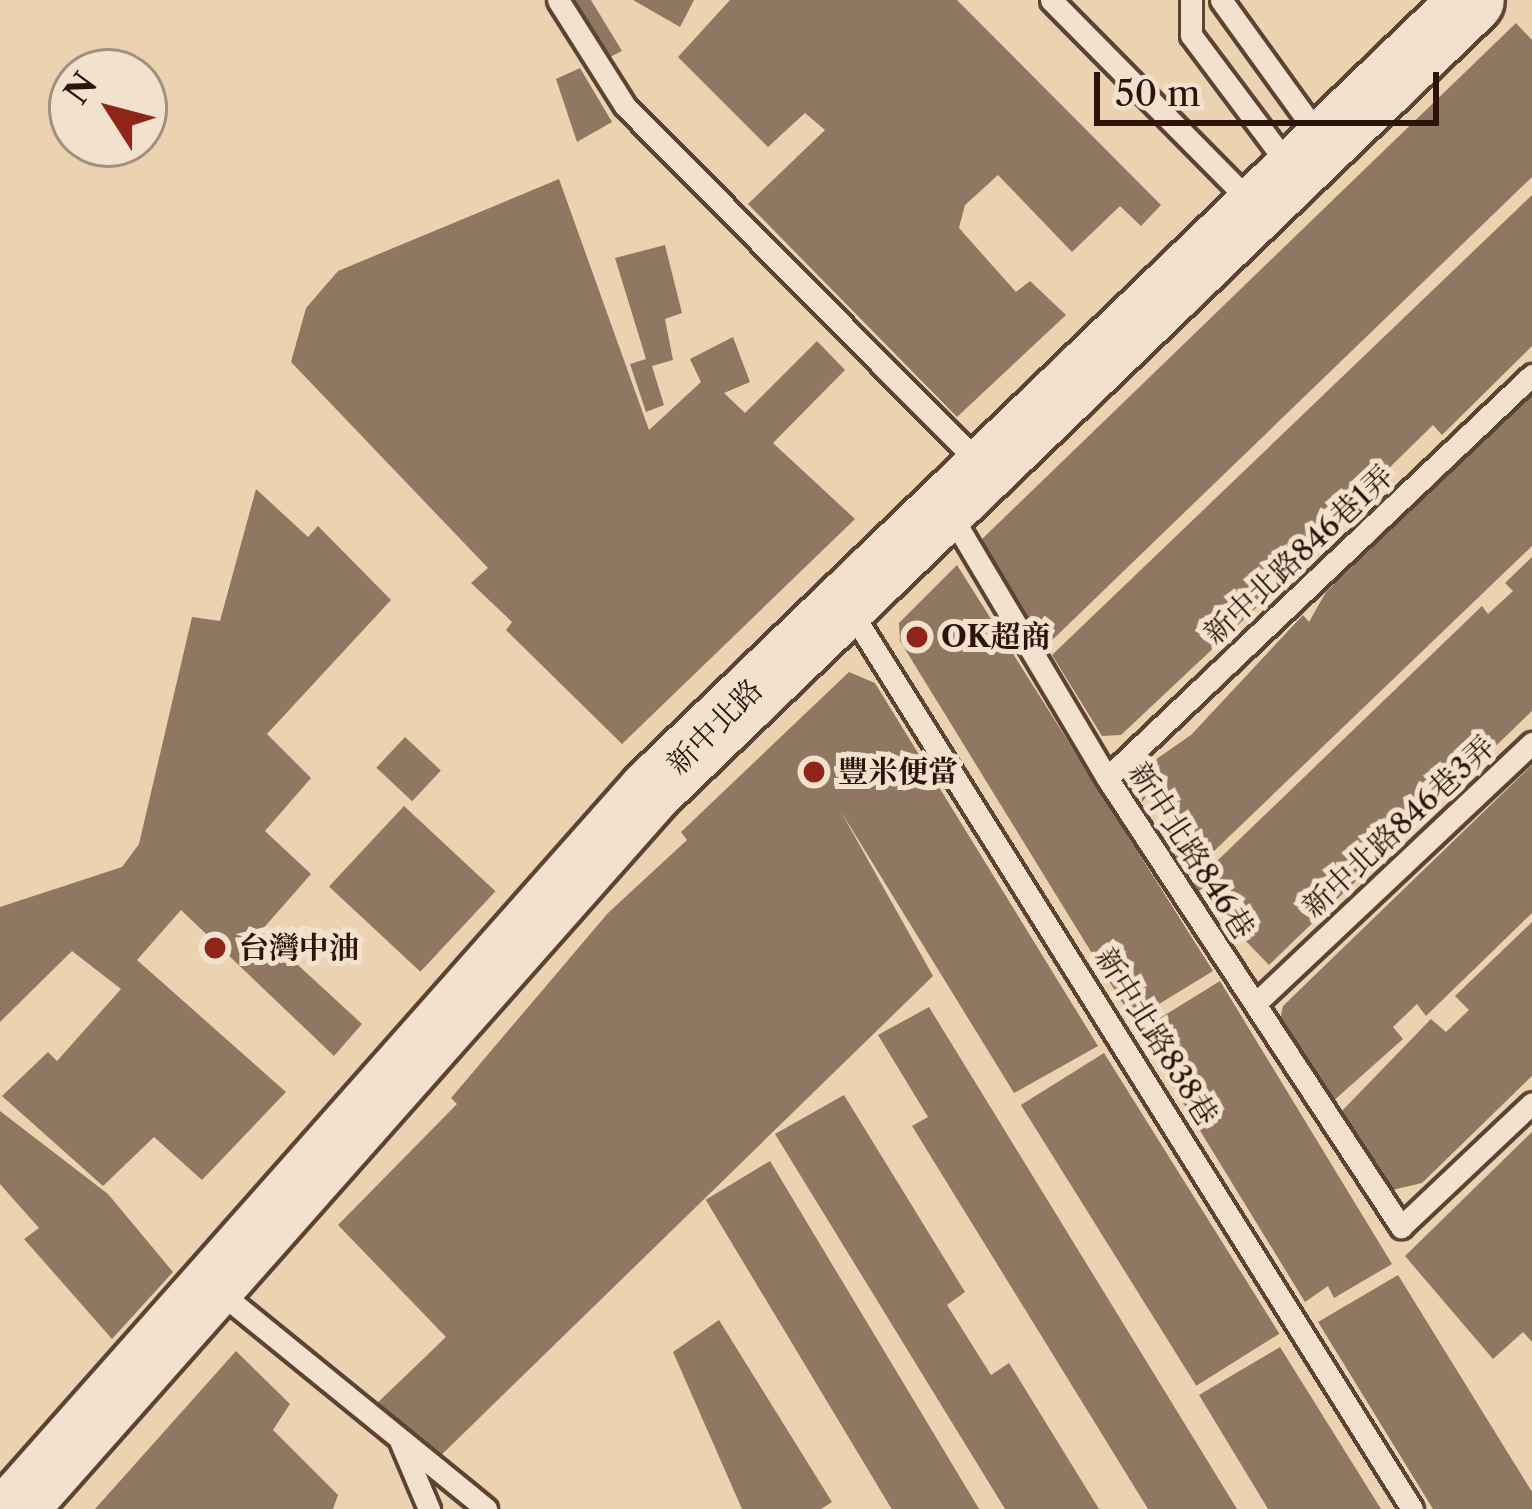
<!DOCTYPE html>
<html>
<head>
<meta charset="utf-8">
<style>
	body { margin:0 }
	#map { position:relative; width:1532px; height:1509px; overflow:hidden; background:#ebd3b2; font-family:"Libre Caslon Text","Noto Serif TC",serif }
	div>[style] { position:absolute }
	.building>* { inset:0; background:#907761; transform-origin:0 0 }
	.roads { filter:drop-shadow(3px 0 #5c4333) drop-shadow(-3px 0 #5c4333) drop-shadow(0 3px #5c4333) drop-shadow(0 -3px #5c4333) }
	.lane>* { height:21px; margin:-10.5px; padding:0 10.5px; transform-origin:10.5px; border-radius:10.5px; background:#f2e2cd }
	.secondary>* { height:63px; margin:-31.5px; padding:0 31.5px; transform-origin:31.5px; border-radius:31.5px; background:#f2e2cd }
	.dots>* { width:33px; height:33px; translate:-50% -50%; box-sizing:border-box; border:6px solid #f2e2cd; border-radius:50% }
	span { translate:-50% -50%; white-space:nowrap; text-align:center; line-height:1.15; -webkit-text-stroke:10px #f2e2cd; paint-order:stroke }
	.street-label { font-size:30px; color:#2d1309 }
	.poi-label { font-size:30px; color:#2d1309; font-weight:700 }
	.left { translate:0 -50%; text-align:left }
	.north { position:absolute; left:48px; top:48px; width:120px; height:120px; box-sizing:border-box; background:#f2e2cd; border:3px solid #a38f7f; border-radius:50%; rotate:306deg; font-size:33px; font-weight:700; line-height:48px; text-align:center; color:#2d1309 }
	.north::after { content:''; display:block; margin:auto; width:42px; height:54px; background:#8f2418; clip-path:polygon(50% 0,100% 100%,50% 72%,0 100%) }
	.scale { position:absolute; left:1094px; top:72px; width:345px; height:54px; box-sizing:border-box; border:6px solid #2d1309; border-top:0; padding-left:15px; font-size:36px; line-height:42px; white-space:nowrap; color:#2d1309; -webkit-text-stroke:9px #f2e2cd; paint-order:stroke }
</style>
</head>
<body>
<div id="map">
	<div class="building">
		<div style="clip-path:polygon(571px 0,591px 0,622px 51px,608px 58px)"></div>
		<div style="clip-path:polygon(633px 0,694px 0,680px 27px)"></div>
		<div style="clip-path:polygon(730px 0,957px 0,1161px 205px,1141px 226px,1120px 206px,1072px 252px,998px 175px,965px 205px,959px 228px,1016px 292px,1030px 281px,1066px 315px,957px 417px,748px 204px,825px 130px,805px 113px,768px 147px,678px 57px)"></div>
		<div style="clip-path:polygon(1516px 23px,1532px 40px,1532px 177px,1046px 646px,981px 540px)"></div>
		<div style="clip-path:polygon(580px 68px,612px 122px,577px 142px,556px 79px)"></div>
		<div style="clip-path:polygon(559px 179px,649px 430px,701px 382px,690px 359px,733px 337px,750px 382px,724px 393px,745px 413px,817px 341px,845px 370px,773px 443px,855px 519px,622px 744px,506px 630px,512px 622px,471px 583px,488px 568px,291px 362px,306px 308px,338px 271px)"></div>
		<div style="clip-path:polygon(1532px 195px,1532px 346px,1442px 435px,1433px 425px,1384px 473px,1392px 480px,1121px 735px,1102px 736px,1052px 655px)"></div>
		<div style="clip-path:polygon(665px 245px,682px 313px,665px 319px,673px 360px,652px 366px,664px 405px,646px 412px,630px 364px,646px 359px,615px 258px)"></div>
		<div style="clip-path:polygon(1532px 393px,1532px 546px,1188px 876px,1173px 851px,1191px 830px,1151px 791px,1142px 802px,1142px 769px,1191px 735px,1303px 615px,1309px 622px,1326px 592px)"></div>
		<div style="clip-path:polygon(256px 489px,308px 537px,318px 526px,391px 600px,267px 734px,311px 778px,265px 831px,311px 874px,261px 931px,362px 1024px,334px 1056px,181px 910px,137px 960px,286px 1092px,202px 1180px,154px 1137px,103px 1186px,2px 1096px,48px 1052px,57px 1061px,121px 989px,72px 951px,0 1022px,0 907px,122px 867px,139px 844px,192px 617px,220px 621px)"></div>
		<div style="clip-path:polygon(1532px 557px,1532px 711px,1269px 965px,1192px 885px,1482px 606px,1488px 614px,1513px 591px,1505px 583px)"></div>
		<div style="clip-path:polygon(957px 565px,1213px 971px,1133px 1020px,900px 641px,899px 623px)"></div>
		<div style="clip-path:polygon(849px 672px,875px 683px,1098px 1046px,1014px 1093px,840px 810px,933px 976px,428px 1468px,370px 1410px,446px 1337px,338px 1225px,457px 1104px,451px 1098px,608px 913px,687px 840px,681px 832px)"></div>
		<div style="left:405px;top:737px;width:49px;height:42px;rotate:43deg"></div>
		<div style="clip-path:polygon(1532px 765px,1532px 913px,1426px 1016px,1417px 1004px,1393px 1027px,1403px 1039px,1331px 1103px,1279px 1025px,1283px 1006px)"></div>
		<div style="left:404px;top:806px;width:125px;height:110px;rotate:43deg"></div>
		<div style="clip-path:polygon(1532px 922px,1532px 1076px,1422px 1183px,1388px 1191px,1337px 1116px,1431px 1019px,1446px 1032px,1469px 1010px,1455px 996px)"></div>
		<div style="clip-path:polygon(1220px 981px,1392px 1264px,1334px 1298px,1328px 1286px,1305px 1302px,1139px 1031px)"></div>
		<div style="clip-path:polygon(929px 1007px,1237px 1509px,1148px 1509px,912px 1126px,928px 1117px,878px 1035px)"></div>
		<div style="left:1104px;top:1053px;width:331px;height:98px;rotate:58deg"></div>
		<div style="clip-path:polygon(844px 1095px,965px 1292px,947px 1305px,991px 1375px,1009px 1363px,1099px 1509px,1005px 1509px,775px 1134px)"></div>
		<div style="clip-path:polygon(0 1111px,108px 1194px,173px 1272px,112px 1339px,24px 1239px,39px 1228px,0 1184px)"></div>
		<div style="clip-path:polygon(1532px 1132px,1532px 1342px,1523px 1332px,1493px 1359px,1405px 1256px)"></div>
		<div style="left:770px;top:1161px;width:407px;height:75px;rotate:59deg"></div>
		<div style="clip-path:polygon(1398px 1275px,1532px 1492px,1532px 1509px,1433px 1509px,1318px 1322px)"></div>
		<div style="clip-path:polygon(719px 1320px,832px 1502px,821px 1509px,742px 1509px,673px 1352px)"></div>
		<div style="clip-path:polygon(1280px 1347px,1381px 1509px,1268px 1509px,1199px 1395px)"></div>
		<div style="clip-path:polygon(236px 1351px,290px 1404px,273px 1430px,338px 1495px,333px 1509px,95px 1509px)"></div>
	</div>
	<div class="roads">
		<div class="lane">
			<div style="left:558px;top:0;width:125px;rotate:57.7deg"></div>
			<div style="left:625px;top:106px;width:504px;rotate:45.24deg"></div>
			<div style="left:1051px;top:0;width:290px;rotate:45.3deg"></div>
			<div style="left:1191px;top:0;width:35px;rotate:90deg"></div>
			<div style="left:1191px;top:35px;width:164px;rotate:53.2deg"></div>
			<div style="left:1221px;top:0;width:168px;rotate:54.2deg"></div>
			<div style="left:949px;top:512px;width:309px;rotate:59.3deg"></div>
			<div style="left:1107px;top:778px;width:537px;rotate:56.78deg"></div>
			<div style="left:1401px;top:1227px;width:180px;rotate:-43.4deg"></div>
			<div style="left:847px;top:605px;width:1066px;rotate:57.99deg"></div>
			<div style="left:1107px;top:778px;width:586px;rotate:-43.48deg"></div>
			<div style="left:1255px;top:1004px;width:381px;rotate:-43.3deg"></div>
			<div style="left:217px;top:1290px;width:347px;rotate:39.1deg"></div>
			<div style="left:401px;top:1443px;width:72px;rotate:67deg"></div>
		</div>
		<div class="secondary">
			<div style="left:14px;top:1509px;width:961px;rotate:-48.46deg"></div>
			<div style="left:651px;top:790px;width:1139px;rotate:-43.9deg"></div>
		</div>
	</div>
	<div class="dots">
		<div style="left:917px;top:637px;background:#8f2418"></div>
		<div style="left:814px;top:772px;background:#8f2418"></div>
		<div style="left:215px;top:948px;background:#8f2418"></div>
	</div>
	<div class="street-label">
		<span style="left:1299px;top:555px;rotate:-43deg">新中北路846巷1弄</span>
		<span style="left:715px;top:727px;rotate:-45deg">新中北路</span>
		<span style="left:1399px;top:827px;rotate:-43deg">新中北路846巷3弄</span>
		<span style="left:1191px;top:851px;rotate:57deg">新中北路846巷</span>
		<span style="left:1156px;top:1037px;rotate:58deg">新中北路838巷</span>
	</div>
	<div class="poi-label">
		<span class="left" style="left:941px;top:637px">OK超商</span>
		<span class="left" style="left:838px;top:772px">豐米便當</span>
		<span class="left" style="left:239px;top:948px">台灣中油</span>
	</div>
	<div class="north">N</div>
	<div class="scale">50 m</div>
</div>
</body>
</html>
